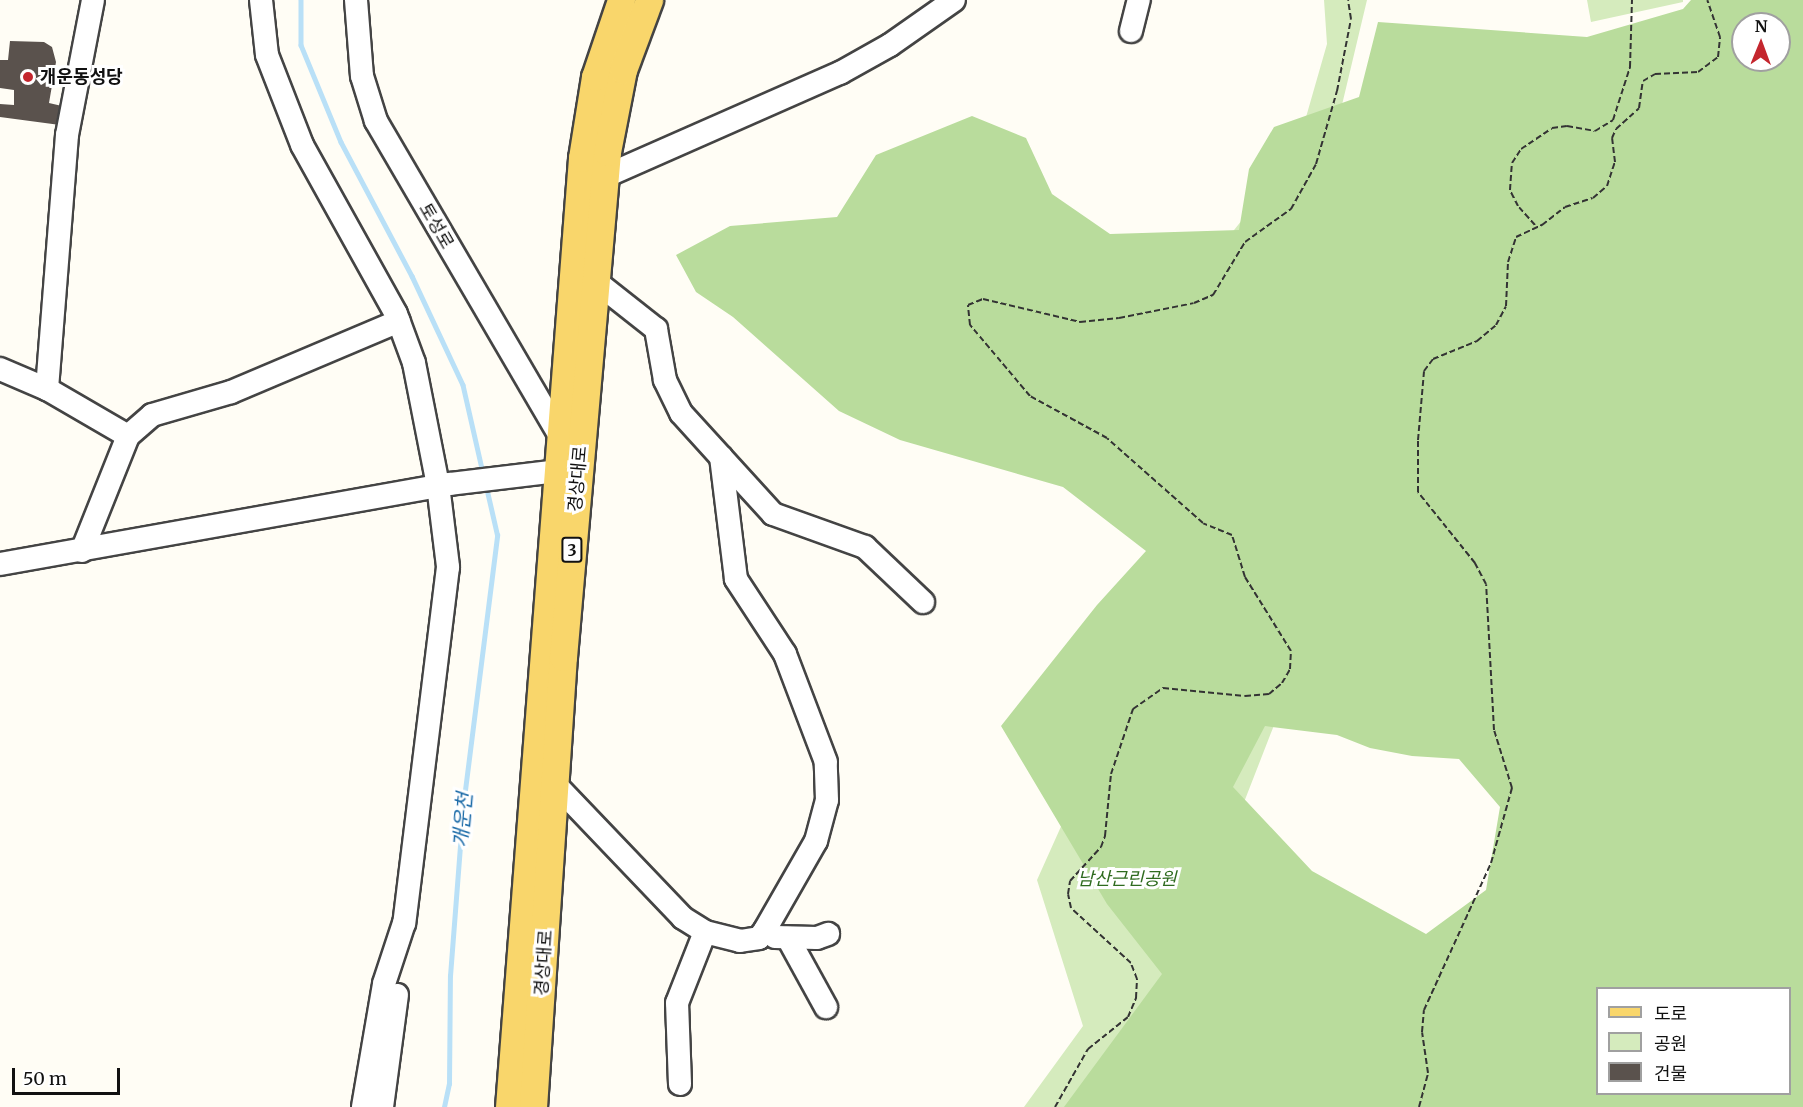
<!DOCTYPE html>
<html>
<head>
<meta charset="utf-8">
<style>
	body { margin:0 }
	#map { position:relative; width:1803px; height:1107px; overflow:hidden; background:#fffdf5; font-family:Merriweather,"Noto Sans KR",serif }
	div>[style] { position:absolute }
	.green>* { inset:0; background:#d5ebbd }
	.forest>* { inset:0; background:#b9dc9c }
	.stream>* { height:4.5px; margin:-2.25px; padding:0 2.25px; transform-origin:2.25px; border-radius:2.25px; background:#b9e0f7 }
	.building>* { inset:0; background:#5a524d }
	.path>* { height:2px; margin-top:-1px; transform-origin:0; background:repeating-linear-gradient(90deg,#333 0 6px,transparent 0 9px) }
	.roads { filter:drop-shadow(2px 0 #444) drop-shadow(-2px 0 #444) drop-shadow(0 2px #444) drop-shadow(0 -2px #444) }
	.minor>* { height:22px; margin:-11px; padding:0 11px; transform-origin:11px; border-radius:11px; background:#fff }
	.major>* { height:27px; margin:-13.5px; padding:0 13.5px; transform-origin:13.5px; border-radius:13.5px; background:#f9d66b }
	.dots>* { width:16px; height:16px; translate:-50% -50%; box-sizing:border-box; border:3px solid #fff; border-radius:50% }
	span { translate:-50% -50%; white-space:nowrap; text-align:center; line-height:1.15; -webkit-text-stroke:6px #fff; paint-order:stroke }
	.shield-label span { padding:2px 4px; background:#fff; border:2px solid; border-radius:4px; -webkit-text-stroke-width:0 }
	.shield-label { font-size:16px; color:#111; font-weight:700 }
	.poi-label { font-size:18px; color:#111; font-weight:700 }
	.left { translate:0 -50%; text-align:left }
	.street-label { font-size:18px; color:#111 }
	.park-label { font-size:18px; color:#2f6b1f; font-style:italic }
	.water-label { font-size:20px; color:#1768a6; font-style:italic }
	.legend { position:absolute; left:1596px; top:987px; width:195px; height:108px; box-sizing:border-box; background:#fff; border:2px solid #a0a0a0; margin:0; padding:8px 10px; list-style:none; font-size:18px; color:#111 }
	.legend li { display:flex; align-items:center; gap:12px; height:30px }
	.legend b { width:30px; border:2px solid #a0a0a0 }
	.north { position:absolute; left:1731px; top:12px; width:60px; height:60px; box-sizing:border-box; background:#fff; border:2px solid #a0a0a0; border-radius:50%; rotate:1deg; font-size:16px; font-weight:700; line-height:24px; text-align:center; color:#111 }
	.north::after { content:''; display:block; margin:auto; width:21px; height:27px; background:#c4262e; clip-path:polygon(50% 0,100% 100%,50% 72%,0 100%) }
	.scale { position:absolute; left:12px; top:1068px; width:108px; height:27px; box-sizing:border-box; border:3px solid #111; border-top:0; padding-left:8px; font-size:18px; line-height:21px; white-space:nowrap; color:#111; -webkit-text-stroke:4px #fff; paint-order:stroke }
</style>
</head>
<body>
<div id="map">
	<div class="green">
		<div style="clip-path:polygon(1324px 0,1367px 0,1326px 172px,1308px 638px,1179px 969px,1074px 1107px,1024px 1107px,1083px 1026px,1037px 880px,1129px 675px,1249px 668px,1184px 293px,1296px 152px,1327px 44px)"></div>
		<div style="clip-path:polygon(1587px 0,1683px 0,1683px 2px,1591px 22px)"></div>
	</div>
	<div class="forest">
		<div style="clip-path:polygon(evenodd,1691px 0,1803px 0,1803px 1107px,1064px 1107px,1162px 974px,1107px 904px,1001px 726px,1097px 605px,1146px 551px,1063px 487px,900px 440px,839px 411px,733px 317px,696px 292px,676px 255px,730px 226px,837px 217px,876px 155px,972px 116px,1026px 138px,1052px 194px,1110px 234px,1239px 230px,1249px 169px,1274px 127px,1359px 97px,1378px 22px,1587px 37px,1683px 9px,1691px 0,1743px 24px,1779px 24px,1779px 60px,1743px 60px,1743px 24px,1691px 0,1265px 726px,1337px 735px,1370px 748px,1412px 756px,1459px 759px,1500px 807px,1486px 890px,1426px 934px,1312px 871px,1233px 787px,1265px 726px,1691px 0,1598px 988px,1790px 988px,1790px 1094px,1598px 1094px,1598px 988px)"></div>
	</div>
	<div class="stream">
		<div style="left:301px;top:0;width:45px;rotate:90deg"></div>
		<div style="left:301px;top:45px;width:105px;rotate:67.6deg"></div>
		<div style="left:341px;top:142px;width:152px;rotate:62.1deg"></div>
		<div style="left:412px;top:276px;width:120px;rotate:64.9deg"></div>
		<div style="left:463px;top:385px;width:90px;rotate:77.2deg"></div>
		<div style="left:444px;top:1107px;width:24px;rotate:-78deg"></div>
		<div style="left:449px;top:1084px;width:108px;rotate:-89.5deg"></div>
		<div style="left:450px;top:976px;width:170px;rotate:-85.6deg"></div>
		<div style="left:463px;top:806px;width:273px;rotate:-82.8deg"></div>
		<div style="left:497px;top:535px;width:49px;rotate:-102.9deg"></div>
	</div>
	<div class="building">
		<div style="clip-path:polygon(10px 41px,44px 42px,52px 47px,56px 62px,49px 103px,62px 106px,60px 125px,0 117px,0 104px,14px 105px,14px 90px,0 88px,0 60px,8px 60px)"></div>
	</div>
	<div class="path">
		<div style="left:1535px;top:225px;width:25px;rotate:-132deg"></div>
		<div style="left:1518px;top:206px;width:18px;rotate:-117deg"></div>
		<div style="left:1510px;top:190px;width:27px;rotate:-86deg"></div>
		<div style="left:1512px;top:163px;width:17px;rotate:-57deg"></div>
		<div style="left:1521px;top:149px;width:37px;rotate:-34deg"></div>
		<div style="left:1552px;top:128px;width:15px;rotate:-8deg"></div>
		<div style="left:1567px;top:126px;width:28px;rotate:10deg"></div>
		<div style="left:1595px;top:131px;width:21px;rotate:-31deg"></div>
		<div style="left:1613px;top:120px;width:56px;rotate:-72.2deg"></div>
		<div style="left:1630px;top:67px;width:67px;rotate:-88.3deg"></div>
		<div style="left:1055px;top:1107px;width:67px;rotate:-60.4deg"></div>
		<div style="left:1088px;top:1049px;width:51px;rotate:-38.7deg"></div>
		<div style="left:1128px;top:1017px;width:21px;rotate:-67deg"></div>
		<div style="left:1136px;top:998px;width:19px;rotate:-87deg"></div>
		<div style="left:1137px;top:979px;width:17px;rotate:-111deg"></div>
		<div style="left:1131px;top:963px;width:81px;rotate:-137.5deg"></div>
		<div style="left:1071px;top:908px;width:14px;rotate:-102deg"></div>
		<div style="left:1068px;top:894px;width:13px;rotate:-81deg"></div>
		<div style="left:1070px;top:881px;width:46px;rotate:-47.6deg"></div>
		<div style="left:1101px;top:847px;width:12px;rotate:-70deg"></div>
		<div style="left:1105px;top:836px;width:62px;rotate:-84.5deg"></div>
		<div style="left:1111px;top:774px;width:69px;rotate:-71.3deg"></div>
		<div style="left:1133px;top:709px;width:37px;rotate:-35deg"></div>
		<div style="left:1163px;top:688px;width:82px;rotate:5.6deg"></div>
		<div style="left:1245px;top:696px;width:24px;rotate:-5deg"></div>
		<div style="left:1269px;top:694px;width:17px;rotate:-40deg"></div>
		<div style="left:1282px;top:683px;width:16px;rotate:-60deg"></div>
		<div style="left:1290px;top:669px;width:18px;rotate:-87deg"></div>
		<div style="left:1291px;top:651px;width:87px;rotate:-121.9deg"></div>
		<div style="left:1245px;top:577px;width:44px;rotate:-107.2deg"></div>
		<div style="left:1232px;top:535px;width:31px;rotate:-158deg"></div>
		<div style="left:1203px;top:523px;width:128px;rotate:-138.5deg"></div>
		<div style="left:1107px;top:438px;width:88px;rotate:-151.4deg"></div>
		<div style="left:1030px;top:396px;width:93px;rotate:-130.2deg"></div>
		<div style="left:970px;top:325px;width:20px;rotate:-96deg"></div>
		<div style="left:968px;top:305px;width:16px;rotate:-22deg"></div>
		<div style="left:983px;top:299px;width:100px;rotate:13.3deg"></div>
		<div style="left:1080px;top:322px;width:39px;rotate:-6deg"></div>
		<div style="left:1119px;top:318px;width:76px;rotate:-11.3deg"></div>
		<div style="left:1194px;top:303px;width:21px;rotate:-23deg"></div>
		<div style="left:1213px;top:295px;width:62px;rotate:-58.9deg"></div>
		<div style="left:1245px;top:242px;width:57px;rotate:-35.7deg"></div>
		<div style="left:1291px;top:209px;width:51px;rotate:-60.9deg"></div>
		<div style="left:1316px;top:164px;width:76px;rotate:-74deg"></div>
		<div style="left:1337px;top:91px;width:73px;rotate:-79deg"></div>
		<div style="left:1351px;top:19px;width:19px;rotate:-99deg"></div>
		<div style="left:1419px;top:1107px;width:35px;rotate:-75deg"></div>
		<div style="left:1428px;top:1073px;width:41px;rotate:-98.3deg"></div>
		<div style="left:1422px;top:1032px;width:22px;rotate:-85deg"></div>
		<div style="left:1424px;top:1010px;width:162px;rotate:-65.5deg"></div>
		<div style="left:1491px;top:863px;width:78px;rotate:-74.4deg"></div>
		<div style="left:1512px;top:788px;width:61px;rotate:-107.2deg"></div>
		<div style="left:1494px;top:730px;width:146px;rotate:-93.1deg"></div>
		<div style="left:1486px;top:584px;width:24px;rotate:-118deg"></div>
		<div style="left:1475px;top:563px;width:91px;rotate:-128.8deg"></div>
		<div style="left:1418px;top:492px;width:52px;rotate:-90deg"></div>
		<div style="left:1418px;top:440px;width:69px;rotate:-85deg"></div>
		<div style="left:1424px;top:371px;width:15px;rotate:-53deg"></div>
		<div style="left:1433px;top:359px;width:48px;rotate:-22.2deg"></div>
		<div style="left:1477px;top:341px;width:25px;rotate:-40deg"></div>
		<div style="left:1496px;top:325px;width:21px;rotate:-62deg"></div>
		<div style="left:1506px;top:306px;width:44px;rotate:-87.4deg"></div>
		<div style="left:1508px;top:262px;width:26px;rotate:-72deg"></div>
		<div style="left:1516px;top:237px;width:29px;rotate:-25deg"></div>
		<div style="left:1542px;top:225px;width:29px;rotate:-38deg"></div>
		<div style="left:1565px;top:207px;width:29px;rotate:-18deg"></div>
		<div style="left:1593px;top:198px;width:18px;rotate:-41deg"></div>
		<div style="left:1607px;top:186px;width:25px;rotate:-72deg"></div>
		<div style="left:1615px;top:162px;width:24px;rotate:-97deg"></div>
		<div style="left:1612px;top:138px;width:10px;rotate:-66deg"></div>
		<div style="left:1616px;top:129px;width:31px;rotate:-42deg"></div>
		<div style="left:1639px;top:108px;width:27px;rotate:-82deg"></div>
		<div style="left:1643px;top:81px;width:14px;rotate:-30deg"></div>
		<div style="left:1655px;top:74px;width:43px;rotate:-2.7deg"></div>
		<div style="left:1698px;top:72px;width:25px;rotate:-37deg"></div>
		<div style="left:1718px;top:57px;width:20px;rotate:-84deg"></div>
		<div style="left:1720px;top:37px;width:39px;rotate:-109deg"></div>
	</div>
	<div class="roads">
		<div class="minor">
			<div style="left:261px;top:0;width:55px;rotate:83.8deg"></div>
			<div style="left:267px;top:55px;width:97px;rotate:68.7deg"></div>
			<div style="left:302px;top:145px;width:193px;rotate:60.9deg"></div>
			<div style="left:396px;top:314px;width:52px;rotate:69.8deg"></div>
			<div style="left:414px;top:363px;width:124px;rotate:78.9deg"></div>
			<div style="left:438px;top:485px;width:83px;rotate:83deg"></div>
			<div style="left:448px;top:567px;width:359px;rotate:97deg"></div>
			<div style="left:404px;top:923px;width:64px;rotate:108.2deg"></div>
			<div style="left:384px;top:984px;width:125px;rotate:99.7deg"></div>
			<div style="left:356px;top:0;width:76px;rotate:85.5deg"></div>
			<div style="left:362px;top:76px;width:47px;rotate:72.7deg"></div>
			<div style="left:376px;top:121px;width:366px;rotate:59.7deg"></div>
			<div style="left:1131px;top:31px;width:32px;rotate:-76deg"></div>
			<div style="left:606px;top:176px;width:256px;rotate:-23.8deg"></div>
			<div style="left:840px;top:73px;width:57px;rotate:-29.2deg"></div>
			<div style="left:890px;top:45px;width:78px;rotate:-35.1deg"></div>
			<div style="left:0;top:369px;width:51px;rotate:23.1deg"></div>
			<div style="left:128px;top:436px;width:32px;rotate:-41deg"></div>
			<div style="left:152px;top:415px;width:82px;rotate:-16.2deg"></div>
			<div style="left:231px;top:392px;width:182px;rotate:-22.9deg"></div>
			<div style="left:721px;top:457px;width:77px;rotate:47.6deg"></div>
			<div style="left:773px;top:514px;width:98px;rotate:19.7deg"></div>
			<div style="left:865px;top:547px;width:80px;rotate:43.5deg"></div>
			<div style="left:82px;top:551px;width:124px;rotate:-68.2deg"></div>
			<div style="left:128px;top:436px;width:94px;rotate:-149.9deg"></div>
			<div style="left:47px;top:389px;width:255px;rotate:-85.5deg"></div>
			<div style="left:67px;top:135px;width:137px;rotate:-79.1deg"></div>
			<div style="left:0;top:564px;width:456px;rotate:-10.1deg"></div>
			<div style="left:449px;top:484px;width:127px;rotate:-6.8deg"></div>
			<div style="left:555px;top:784px;width:185px;rotate:46.3deg"></div>
			<div style="left:683px;top:918px;width:26px;rotate:32deg"></div>
			<div style="left:705px;top:932px;width:36px;rotate:14deg"></div>
			<div style="left:740px;top:941px;width:19px;rotate:-9deg"></div>
			<div style="left:759px;top:938px;width:10px;rotate:-53deg"></div>
			<div style="left:765px;top:930px;width:103px;rotate:-60.2deg"></div>
			<div style="left:816px;top:841px;width:42px;rotate:-75deg"></div>
			<div style="left:827px;top:800px;width:38px;rotate:-92deg"></div>
			<div style="left:826px;top:762px;width:116px;rotate:-110.8deg"></div>
			<div style="left:785px;top:654px;width:90px;rotate:-123.2deg"></div>
			<div style="left:736px;top:579px;width:123px;rotate:-97deg"></div>
			<div style="left:721px;top:457px;width:59px;rotate:-132.3deg"></div>
			<div style="left:681px;top:413px;width:37px;rotate:-116deg"></div>
			<div style="left:665px;top:380px;width:52px;rotate:-100deg"></div>
			<div style="left:656px;top:329px;width:78px;rotate:-141.8deg"></div>
			<div style="left:775px;top:937px;width:42px;rotate:1.4deg"></div>
			<div style="left:817px;top:938px;width:12px;rotate:-20deg"></div>
			<div style="left:788px;top:938px;width:79px;rotate:61.2deg"></div>
			<div style="left:680px;top:1084px;width:81px;rotate:-92.1deg"></div>
			<div style="left:677px;top:1003px;width:76px;rotate:-68.5deg"></div>
			<div style="left:382px;top:1107px;width:113px;rotate:-82.4deg"></div>
		</div>
		<div class="major">
			<div style="left:509px;top:1107px;width:952px;rotate:-85.6deg"></div>
			<div style="left:582px;top:158px;width:82px;rotate:-80.9deg"></div>
			<div style="left:595px;top:77px;width:81px;rotate:-71.3deg"></div>
			<div style="left:533px;top:1107px;width:451px;rotate:-86.2deg"></div>
			<div style="left:563px;top:657px;width:507px;rotate:-85.02deg"></div>
			<div style="left:607px;top:152px;width:84px;rotate:-79deg"></div>
			<div style="left:623px;top:70px;width:75px;rotate:-69.6deg"></div>
		</div>
	</div>
	<div class="dots">
		<div style="left:28px;top:77px;background:#c4262e"></div>
	</div>
	<div class="shield-label">
		<span style="left:572px;top:550px">3</span>
	</div>
	<div class="poi-label">
		<span class="left" style="left:40px;top:77px">개운동성당</span>
	</div>
	<div class="street-label">
		<span style="left:436px;top:226px;rotate:60deg">토성로</span>
		<span style="left:578px;top:479px;rotate:-85deg">경상대로</span>
		<span style="left:544px;top:963px;rotate:-86deg">경상대로</span>
	</div>
	<div class="park-label">
		<span style="left:1127px;top:879px">남산근린공원</span>
	</div>
	<div class="water-label">
		<span style="left:462px;top:820px;rotate:-85deg">개운천</span>
	</div>
	<ul class="legend">
	<li><b style="height:8px;background:#f9d66b"></b>도로</li>
	<li><b style="height:16px;background:#d5ebbd"></b>공원</li>
	<li><b style="height:16px;background:#5a524d"></b>건물</li>
	</ul>
	<div class="north">N</div>
	<div class="scale">50 m</div>
</div>
</body>
</html>
